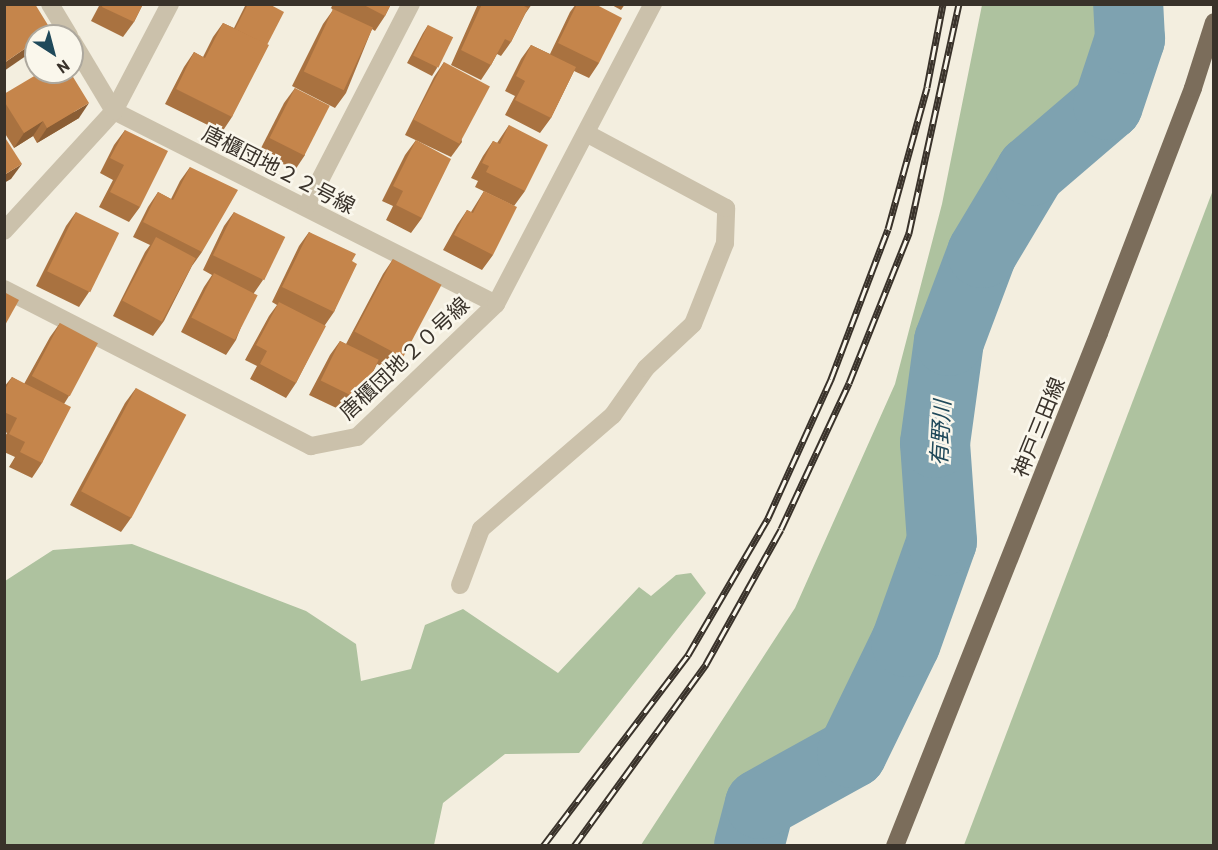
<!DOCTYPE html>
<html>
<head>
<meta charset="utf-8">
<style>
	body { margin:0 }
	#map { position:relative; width:1218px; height:850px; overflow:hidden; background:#f3eedf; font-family:Barlow,"Noto Sans JP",sans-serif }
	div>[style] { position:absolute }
	.green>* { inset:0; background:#aec29f }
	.river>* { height:70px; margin:-35px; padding:0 35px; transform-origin:35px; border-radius:35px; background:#7ea2b0 }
	.minor>* { height:18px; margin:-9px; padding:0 9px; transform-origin:9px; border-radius:9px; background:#cbc1ab }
	.major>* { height:18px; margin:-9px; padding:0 9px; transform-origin:9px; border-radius:9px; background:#7b6d5b }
	.rail>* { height:7px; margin-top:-3.5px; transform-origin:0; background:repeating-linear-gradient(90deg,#faf7ec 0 14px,#39322a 0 28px); box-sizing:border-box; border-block:2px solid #39322a }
	.wall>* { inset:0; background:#a97240 }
	.shaded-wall>* { inset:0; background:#8a5d34 }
	.building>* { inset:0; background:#c5854b; transform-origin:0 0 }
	span { translate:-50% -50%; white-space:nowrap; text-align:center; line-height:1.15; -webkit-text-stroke:5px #faf7ec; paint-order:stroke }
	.street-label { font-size:21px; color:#39322a }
	.water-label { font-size:22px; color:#1f495a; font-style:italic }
	.frame { position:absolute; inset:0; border:6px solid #39322a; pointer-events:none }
	.north { position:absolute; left:24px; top:24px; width:60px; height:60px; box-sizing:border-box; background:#faf7ec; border:2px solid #ada89e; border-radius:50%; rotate:144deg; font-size:16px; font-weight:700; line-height:24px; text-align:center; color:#39322a }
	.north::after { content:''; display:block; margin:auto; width:21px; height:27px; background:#1f495a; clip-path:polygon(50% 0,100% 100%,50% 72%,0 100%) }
</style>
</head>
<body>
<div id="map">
	<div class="green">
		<div style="clip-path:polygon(982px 5px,1158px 4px,1160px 8px,1148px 75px,1118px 119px,1051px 184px,993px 263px,959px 370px,951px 451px,966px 512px,965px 557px,886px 744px,746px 802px,735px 845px,641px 845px,795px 608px,895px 384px,942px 204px)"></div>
		<div style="clip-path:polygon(1213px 190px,1213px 845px,964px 845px)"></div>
		<div style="clip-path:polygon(132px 544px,306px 611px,356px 644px,361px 681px,411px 669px,425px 625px,463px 609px,558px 673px,639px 587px,651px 596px,676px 575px,691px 573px,706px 593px,579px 753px,505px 754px,443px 803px,434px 845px,5px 845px,5px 581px,53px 550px)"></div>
	</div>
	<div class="river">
		<div style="left:749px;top:846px;width:43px;rotate:-75.3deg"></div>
		<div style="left:760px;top:804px;width:105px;rotate:-29deg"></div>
		<div style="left:852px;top:753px;width:123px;rotate:-64.1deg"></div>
		<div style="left:906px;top:642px;width:107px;rotate:-70.4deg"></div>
		<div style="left:942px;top:541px;width:98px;rotate:-94.1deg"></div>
		<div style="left:935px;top:443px;width:103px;rotate:-82.2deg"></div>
		<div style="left:949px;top:341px;width:94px;rotate:-69.4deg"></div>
		<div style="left:982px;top:253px;width:96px;rotate:-59.1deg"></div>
		<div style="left:1031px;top:171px;width:101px;rotate:-40.6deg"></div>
		<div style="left:1108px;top:105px;width:70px;rotate:-71.6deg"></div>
		<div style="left:1130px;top:39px;width:35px;rotate:-93deg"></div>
	</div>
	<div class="minor">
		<div style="left:50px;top:4px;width:37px;rotate:59deg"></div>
		<div style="left:72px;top:41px;width:82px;rotate:59deg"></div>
		<div style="left:114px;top:111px;width:428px;rotate:26.8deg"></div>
		<div style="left:306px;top:207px;width:229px;rotate:-62.7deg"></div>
		<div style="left:4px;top:231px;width:163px;rotate:-47.5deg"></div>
		<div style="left:114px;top:111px;width:121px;rotate:-62.4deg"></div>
		<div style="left:4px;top:289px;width:345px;rotate:27.1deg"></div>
		<div style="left:311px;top:446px;width:47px;rotate:-11.1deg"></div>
		<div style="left:357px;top:437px;width:192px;rotate:-43.7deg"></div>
		<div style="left:496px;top:304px;width:339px;rotate:-62.4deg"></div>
		<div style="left:460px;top:585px;width:60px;rotate:-69.4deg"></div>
		<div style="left:481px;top:529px;width:174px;rotate:-40.8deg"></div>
		<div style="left:613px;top:415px;width:57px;rotate:-54.9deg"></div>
		<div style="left:646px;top:368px;width:64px;rotate:-43.1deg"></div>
		<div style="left:693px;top:324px;width:87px;rotate:-68.4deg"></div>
		<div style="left:725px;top:243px;width:35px;rotate:-88deg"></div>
		<div style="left:726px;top:208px;width:157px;rotate:-151.8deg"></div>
	</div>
	<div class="major">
		<div style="left:895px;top:846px;width:552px;rotate:-68.31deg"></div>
		<div style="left:1099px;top:333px;width:262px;rotate:-69deg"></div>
		<div style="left:1193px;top:88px;width:69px;rotate:-72.3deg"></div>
	</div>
	<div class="rail">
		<div style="left:543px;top:846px;width:240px;rotate:-52.8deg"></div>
		<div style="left:688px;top:655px;width:159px;rotate:-59.7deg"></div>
		<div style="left:768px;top:518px;width:153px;rotate:-65.6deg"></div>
		<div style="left:831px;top:379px;width:160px;rotate:-69.2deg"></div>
		<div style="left:888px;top:229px;width:147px;rotate:-74.6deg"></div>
		<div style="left:927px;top:87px;width:85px;rotate:-79.1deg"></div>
		<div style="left:574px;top:846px;width:225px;rotate:-54deg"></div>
		<div style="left:706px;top:664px;width:154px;rotate:-60.9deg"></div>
		<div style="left:781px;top:529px;width:161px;rotate:-65deg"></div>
		<div style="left:849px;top:383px;width:162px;rotate:-68.2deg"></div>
		<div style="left:909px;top:233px;width:234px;rotate:-77.7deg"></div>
	</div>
	<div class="wall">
		<div style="clip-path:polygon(100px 4px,143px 4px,134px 22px,123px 37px,91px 21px)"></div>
		<div style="clip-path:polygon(246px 4px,269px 4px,232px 117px,222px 132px,165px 104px,184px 67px,194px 52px,203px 57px,213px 37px,223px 23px,234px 28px)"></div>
		<div style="clip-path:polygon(333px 4px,391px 4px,385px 16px,375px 31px,372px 29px,346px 93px,335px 108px,292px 86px,323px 24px,333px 10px,331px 8px)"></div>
		<div style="clip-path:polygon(478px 4px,532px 4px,525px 14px,511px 42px,501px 56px,497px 54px,491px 65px,481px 80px,451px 65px)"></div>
		<div style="clip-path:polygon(576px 4px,595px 4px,599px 63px,589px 78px,574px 71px,551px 118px,540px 133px,505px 115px,515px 96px,505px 91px,521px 59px,531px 45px,550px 54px,570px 12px)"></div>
		<div style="clip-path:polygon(610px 4px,625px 4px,621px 10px)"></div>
		<div style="clip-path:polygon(428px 25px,437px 68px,432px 76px,407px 63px,423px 33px)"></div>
		<div style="clip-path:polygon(444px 62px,462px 142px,451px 157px,405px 135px,434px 77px)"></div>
		<div style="clip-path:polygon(53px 82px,79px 118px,37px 143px,33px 136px,14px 148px,4px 132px,4px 94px)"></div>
		<div style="clip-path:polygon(295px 88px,305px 155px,295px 170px,259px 152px,284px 103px)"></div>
		<div style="clip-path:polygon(509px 125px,525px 191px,514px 206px,475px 187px,478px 181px,471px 178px,483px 156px,493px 141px,497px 143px)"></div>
		<div style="clip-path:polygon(125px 130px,140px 207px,129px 222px,99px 207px,113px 180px,100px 173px,114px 145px)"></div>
		<div style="clip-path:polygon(416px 140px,422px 218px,411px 233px,386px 220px,393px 206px,382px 201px,405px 155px)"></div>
		<div style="clip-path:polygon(190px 167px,202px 252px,192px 266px,164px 321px,153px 336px,113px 316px,145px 252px,150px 245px,133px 237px,148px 207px,158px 192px,171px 199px,180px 181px)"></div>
		<div style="clip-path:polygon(484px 191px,493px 255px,482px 270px,443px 250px,457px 225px,467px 210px,471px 212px)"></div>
		<div style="clip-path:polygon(76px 212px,89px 292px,79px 307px,36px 286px,66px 226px)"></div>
		<div style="clip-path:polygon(234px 212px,263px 280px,254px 293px,236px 340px,226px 355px,181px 332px,204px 287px,212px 275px,203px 270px,224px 226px)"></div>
		<div style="clip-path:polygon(309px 232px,352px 261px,334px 312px,325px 325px,296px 383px,286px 398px,250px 379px,257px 366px,245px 360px,269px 316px,277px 305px,272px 302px,299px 246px)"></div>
		<div style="clip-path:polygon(393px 259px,403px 357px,393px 372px,377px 364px,359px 400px,349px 414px,309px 395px,330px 355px,340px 341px,346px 344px,383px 274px)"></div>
		<div style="clip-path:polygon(60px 323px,69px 396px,64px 404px,42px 463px,32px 478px,9px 467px,15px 457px,4px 452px,4px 438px,7px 433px,4px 431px,4px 387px,12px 377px,24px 384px,50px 337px)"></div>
		<div style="clip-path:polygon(136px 388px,131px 518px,121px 532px,70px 505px,125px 403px)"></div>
	</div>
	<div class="shaded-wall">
		<div style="clip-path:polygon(36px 41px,36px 49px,4px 71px,4px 63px)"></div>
		<div style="clip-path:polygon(89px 103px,79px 118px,37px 143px,47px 128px)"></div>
		<div style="clip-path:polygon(43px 121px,33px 136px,14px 148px,24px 133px)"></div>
		<div style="clip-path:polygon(22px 164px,11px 179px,4px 183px,4px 175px)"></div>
	</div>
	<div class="building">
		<div style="clip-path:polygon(6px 4px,35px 4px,51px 30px,43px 36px,36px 36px,36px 41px,4px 63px,4px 6px)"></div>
		<div style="clip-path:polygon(103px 4px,143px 4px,134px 22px,102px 7px)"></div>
		<div style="clip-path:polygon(248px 4px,269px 4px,284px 12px,267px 45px,235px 29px)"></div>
		<div style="clip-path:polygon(362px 4px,391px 4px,385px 16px)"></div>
		<div style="clip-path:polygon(482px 4px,520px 4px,528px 8px,511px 42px,505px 39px,491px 65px,461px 50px)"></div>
		<div style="clip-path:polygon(577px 4px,595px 4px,622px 18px,599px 63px,558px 43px)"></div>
		<div style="left:333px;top:9px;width:44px;height:69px;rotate:25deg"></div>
		<div style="clip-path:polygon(223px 23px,269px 45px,232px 117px,176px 89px,194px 52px,205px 58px)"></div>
		<div style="left:428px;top:25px;width:28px;height:34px;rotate:26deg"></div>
		<div style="clip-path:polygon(531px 45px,576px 67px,551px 118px,515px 100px,525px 81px,516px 76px)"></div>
		<div style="left:444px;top:62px;width:52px;height:65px;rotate:28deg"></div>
		<div style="clip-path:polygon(41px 72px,47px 72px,53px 82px,70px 72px,89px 103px,47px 128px,43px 121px,24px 133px,4px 101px,4px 94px)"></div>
		<div style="left:295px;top:88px;width:39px;height:56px;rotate:27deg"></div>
		<div style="clip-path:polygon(509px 125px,548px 145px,525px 191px,486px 172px,489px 166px,482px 163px,493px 141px,500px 144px)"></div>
		<div style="clip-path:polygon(125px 130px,168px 151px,140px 207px,110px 192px,124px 165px,110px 158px)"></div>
		<div style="clip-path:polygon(4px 136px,22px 164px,4px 175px)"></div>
		<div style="clip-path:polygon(416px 140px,451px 159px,422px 218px,396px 205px,403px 191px,393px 186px)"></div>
		<div style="clip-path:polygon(190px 167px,238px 190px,202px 252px,143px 222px,158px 192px,173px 200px)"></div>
		<div style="clip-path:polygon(484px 191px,517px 207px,493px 255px,454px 235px,467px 210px,473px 213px)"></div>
		<div style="left:76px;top:212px;width:48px;height:66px;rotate:26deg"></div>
		<div style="left:234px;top:212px;width:57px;height:48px;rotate:26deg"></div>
		<div style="clip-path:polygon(309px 232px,356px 254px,352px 261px,357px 264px,334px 312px,282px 287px)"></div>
		<div style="left:156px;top:237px;width:45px;height:72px;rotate:28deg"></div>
		<div style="left:393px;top:259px;width:55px;height:82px;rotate:28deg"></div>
		<div style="left:214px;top:273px;width:49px;height:50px;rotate:27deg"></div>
		<div style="clip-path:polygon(4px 292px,19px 300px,4px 327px)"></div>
		<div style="clip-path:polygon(279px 302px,326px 326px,296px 383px,260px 364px,267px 351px,256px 345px)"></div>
		<div style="left:60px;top:323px;width:43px;height:60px;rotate:28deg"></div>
		<div style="left:340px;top:341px;width:43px;height:44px;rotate:26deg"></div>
		<div style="clip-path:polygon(12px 377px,71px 407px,42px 463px,20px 452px,25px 442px,9px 434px,17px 418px,4px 412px,4px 391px)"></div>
		<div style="left:136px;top:388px;width:57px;height:117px;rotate:28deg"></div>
	</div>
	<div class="street-label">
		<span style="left:279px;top:169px;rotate:27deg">唐櫃団地２２号線</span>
		<span style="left:404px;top:358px;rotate:-43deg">唐櫃団地２０号線</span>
		<span style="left:1038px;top:427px;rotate:-68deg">神戸三田線</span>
	</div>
	<div class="water-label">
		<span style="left:940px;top:433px;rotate:-87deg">有野川</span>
	</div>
	<div class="frame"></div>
	<div class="north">N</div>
</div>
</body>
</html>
